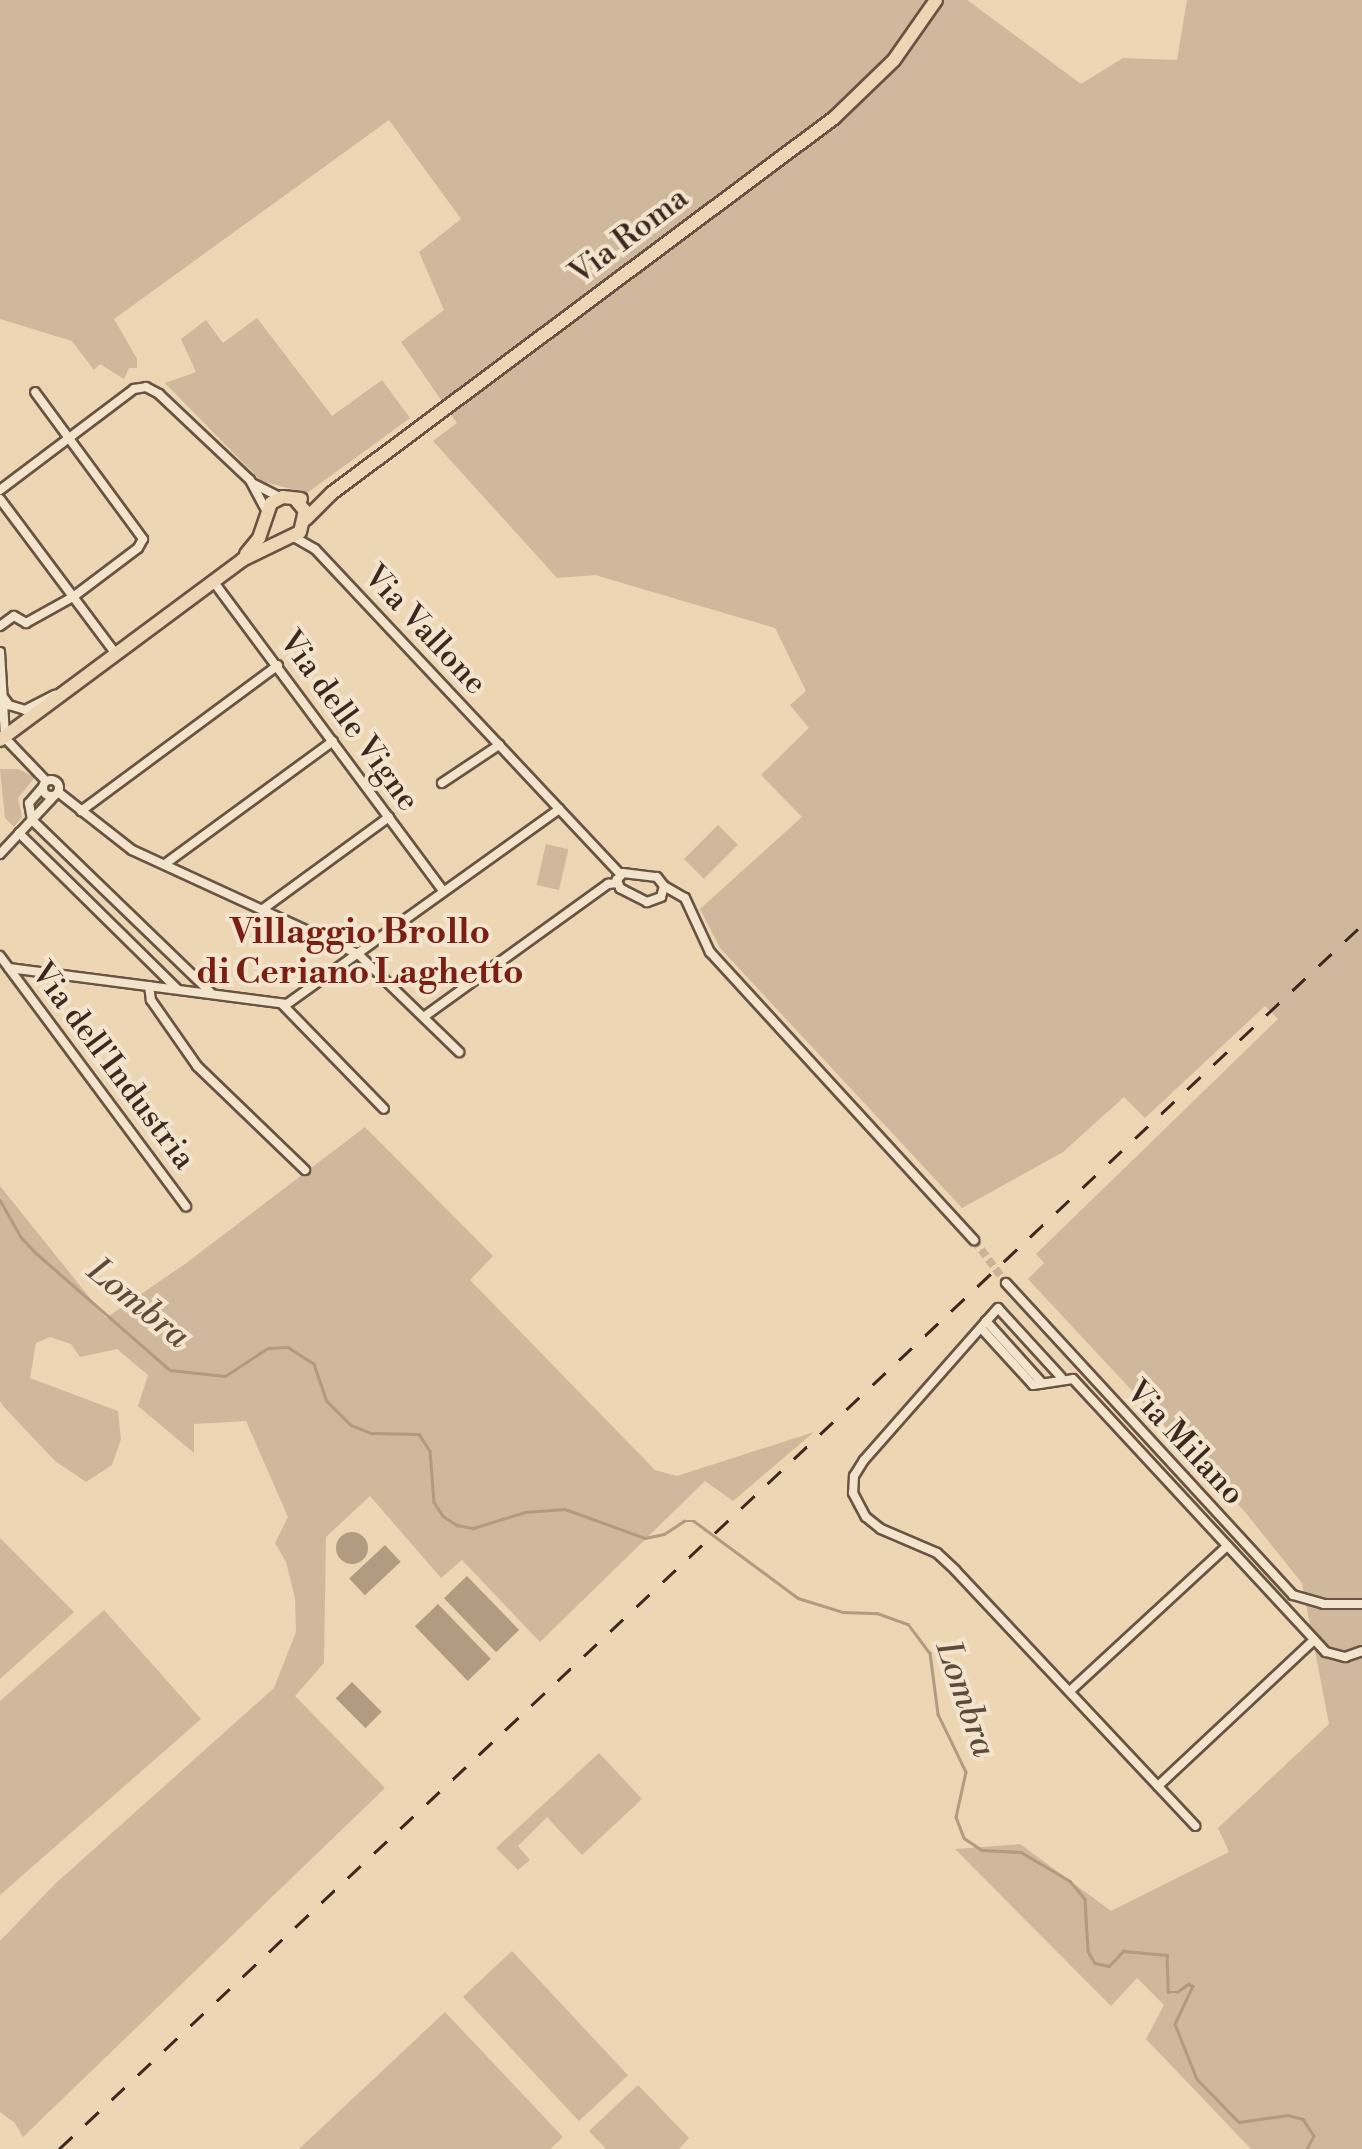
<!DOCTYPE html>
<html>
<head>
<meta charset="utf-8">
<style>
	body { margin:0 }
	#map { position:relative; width:1362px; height:2149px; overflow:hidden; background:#edd6b4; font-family:"Libre Bodoni",serif }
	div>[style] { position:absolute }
	.green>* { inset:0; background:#cfb89b; transform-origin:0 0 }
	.water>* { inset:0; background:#b19b81; transform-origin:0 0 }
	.round { border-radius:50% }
	.stream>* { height:2.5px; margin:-1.25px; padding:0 1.25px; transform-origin:1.25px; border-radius:1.25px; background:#b19b81 }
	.minor-tunnel>* { height:8px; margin-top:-4px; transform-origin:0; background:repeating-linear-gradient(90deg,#cab396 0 8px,transparent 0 12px) }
	.roads { filter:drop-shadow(2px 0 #695444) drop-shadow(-2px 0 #695444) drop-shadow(0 2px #695444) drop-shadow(0 -2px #695444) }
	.minor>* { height:8px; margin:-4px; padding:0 4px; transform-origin:4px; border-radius:4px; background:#f3e4ce }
	.minor>.ring { margin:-4px; padding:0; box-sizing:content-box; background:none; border:8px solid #f3e4ce; border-radius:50% }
	.tertiary>* { height:10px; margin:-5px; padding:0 5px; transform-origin:5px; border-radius:5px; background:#f3e4ce }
	.primary>* { height:12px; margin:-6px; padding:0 6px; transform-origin:6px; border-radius:6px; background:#edd6b4 }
	.rail>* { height:2.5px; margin-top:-1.25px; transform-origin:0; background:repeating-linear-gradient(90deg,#3d281f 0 18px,transparent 0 36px) }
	span { translate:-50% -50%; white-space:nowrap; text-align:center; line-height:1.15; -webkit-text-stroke:8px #f3e4ce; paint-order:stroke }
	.street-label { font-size:32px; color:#3d281f }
	.neighbourhood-label { font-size:35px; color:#7a1f14; font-weight:700 }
	.water-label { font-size:35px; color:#604a3c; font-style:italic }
</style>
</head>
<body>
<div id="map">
	<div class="green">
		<div style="clip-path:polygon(0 0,967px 0,1081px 84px,1123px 58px,1177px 60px,1187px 0,1362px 0,1362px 2149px,1251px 2149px,1146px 2039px,1164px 2005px,1137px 1978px,1111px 2006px,955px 1849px,1020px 1844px,1111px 1911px,1229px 1852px,1218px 1828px,1329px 1724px,1302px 1583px,1245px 1512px,1028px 1279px,1044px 1263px,1036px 1254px,1278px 1019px,1265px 1006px,1145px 1118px,1124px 1097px,1063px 1152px,962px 1208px,720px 948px,700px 909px,802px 817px,761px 775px,809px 728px,790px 705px,806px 691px,775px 628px,595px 575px,557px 578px,433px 441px,457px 423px,401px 342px,444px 310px,419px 252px,461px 219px,389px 120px,114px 319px,137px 359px,137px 368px,129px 368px,124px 379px,100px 364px,94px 370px,72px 341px,0 319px)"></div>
		<div style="clip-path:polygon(257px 318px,332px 416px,382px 380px,410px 418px,307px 493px,261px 481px,165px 383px,196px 372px,181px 339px,206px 320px,223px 343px)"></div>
		<div style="clip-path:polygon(0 769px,18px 769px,35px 777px,18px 798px,22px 817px,14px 827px,5px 818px)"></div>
		<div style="left:718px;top:825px;width:28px;height:48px;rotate:45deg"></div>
		<div style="left:546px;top:844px;width:23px;height:42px;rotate:13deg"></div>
		<div style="clip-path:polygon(365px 1127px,493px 1256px,470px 1280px,655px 1470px,677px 1476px,814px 1432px,733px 1501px,705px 1481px,540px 1642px,462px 1560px,441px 1578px,370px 1496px,326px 1537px,324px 1663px,295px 1696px,385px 1788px,23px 2137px,15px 2123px,0 2112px,0 1941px,56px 1883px,274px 1688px,296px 1632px,295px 1598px,286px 1562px,275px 1543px,288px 1517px,246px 1421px,194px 1424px,194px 1453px,138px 1406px,148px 1375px,117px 1349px,80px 1357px,71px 1344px,50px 1337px,36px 1343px,30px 1378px,118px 1411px,121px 1439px,112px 1465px,86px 1482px,55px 1461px,4px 1407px,0 1401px,0 1186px,106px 1318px,185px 1264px)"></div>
		<div style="clip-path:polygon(0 1538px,74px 1612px,0 1679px)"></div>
		<div style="clip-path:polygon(104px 1610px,201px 1719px,0 1895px,0 1701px)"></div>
		<div style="clip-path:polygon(599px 1753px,642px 1799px,582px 1855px,547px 1817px,518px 1846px,530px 1860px,518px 1870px,496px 1848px)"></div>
		<div style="left:512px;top:1951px;width:170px;height:67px;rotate:47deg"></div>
		<div style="clip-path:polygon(445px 2012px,563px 2137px,550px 2149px,299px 2149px)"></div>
		<div style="clip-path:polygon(638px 2085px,689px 2138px,679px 2149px,606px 2149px,589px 2131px)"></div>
	</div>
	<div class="water">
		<div class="round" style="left:336px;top:1532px;width:32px;height:32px"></div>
		<div style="left:385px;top:1545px;width:23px;height:49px;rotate:47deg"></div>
		<div style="left:467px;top:1576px;width:75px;height:32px;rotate:46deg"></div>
		<div style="left:438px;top:1604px;width:76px;height:32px;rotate:46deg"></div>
		<div style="left:352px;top:1682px;width:42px;height:23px;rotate:45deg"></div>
	</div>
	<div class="stream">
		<div style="left:0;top:1200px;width:43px;rotate:60.4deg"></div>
		<div style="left:21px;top:1237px;width:22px;rotate:47deg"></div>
		<div style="left:36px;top:1253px;width:178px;rotate:41.1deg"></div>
		<div style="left:170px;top:1370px;width:55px;rotate:6.2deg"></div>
		<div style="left:225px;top:1376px;width:51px;rotate:-33.1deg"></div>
		<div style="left:268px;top:1348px;width:20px;rotate:-3deg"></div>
		<div style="left:288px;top:1347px;width:31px;rotate:33deg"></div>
		<div style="left:314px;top:1364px;width:39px;rotate:71deg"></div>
		<div style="left:327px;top:1401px;width:34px;rotate:45deg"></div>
		<div style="left:351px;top:1425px;width:22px;rotate:22deg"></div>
		<div style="left:371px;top:1433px;width:48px;rotate:1.2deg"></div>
		<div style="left:419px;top:1434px;width:20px;rotate:57deg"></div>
		<div style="left:430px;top:1451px;width:51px;rotate:85.5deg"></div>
		<div style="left:434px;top:1502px;width:17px;rotate:57deg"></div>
		<div style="left:443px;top:1516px;width:17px;rotate:33deg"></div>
		<div style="left:457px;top:1525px;width:16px;rotate:11deg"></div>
		<div style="left:473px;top:1528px;width:54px;rotate:-17.1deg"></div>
		<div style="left:525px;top:1512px;width:40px;rotate:-4.3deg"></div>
		<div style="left:565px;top:1509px;width:85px;rotate:19.9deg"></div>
		<div style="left:645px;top:1538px;width:19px;rotate:-12deg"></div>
		<div style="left:664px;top:1534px;width:24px;rotate:-33deg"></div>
		<div style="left:684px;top:1521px;width:10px"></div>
		<div style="left:694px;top:1521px;width:129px;rotate:36.5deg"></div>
		<div style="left:798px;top:1598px;width:47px;rotate:17.3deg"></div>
		<div style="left:843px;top:1612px;width:34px;rotate:2deg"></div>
		<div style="left:877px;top:1613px;width:33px;rotate:20deg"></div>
		<div style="left:908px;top:1624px;width:36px;rotate:53deg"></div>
		<div style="left:930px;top:1653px;width:62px;rotate:82.5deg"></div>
		<div style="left:938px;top:1714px;width:64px;rotate:64.2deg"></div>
		<div style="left:966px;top:1772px;width:46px;rotate:102.5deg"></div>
		<div style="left:956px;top:1817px;width:22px;rotate:69deg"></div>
		<div style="left:964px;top:1838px;width:22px;rotate:34deg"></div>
		<div style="left:982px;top:1850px;width:39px;rotate:3deg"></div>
		<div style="left:1021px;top:1852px;width:57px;rotate:30.6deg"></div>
		<div style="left:1070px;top:1881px;width:23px;rotate:50deg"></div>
		<div style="left:1085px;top:1899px;width:52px;rotate:86.7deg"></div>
		<div style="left:1088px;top:1951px;width:14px;rotate:60deg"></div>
		<div style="left:1095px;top:1963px;width:14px;rotate:12deg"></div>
		<div style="left:1109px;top:1966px;width:21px;rotate:-47deg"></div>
		<div style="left:1123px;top:1951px;width:44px;rotate:5.2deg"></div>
		<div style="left:1167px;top:1955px;width:37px;rotate:88deg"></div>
		<div style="left:1168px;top:1992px;width:9px"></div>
		<div style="left:1177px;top:1992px;width:14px;rotate:-36deg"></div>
		<div style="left:1188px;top:1984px;width:5px;rotate:22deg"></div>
		<div style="left:1193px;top:1986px;width:42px;rotate:115.3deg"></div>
		<div style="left:1175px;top:2024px;width:59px;rotate:68.2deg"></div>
		<div style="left:1197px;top:2079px;width:60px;rotate:45.7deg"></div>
		<div style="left:1239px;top:2122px;width:49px;rotate:-8.1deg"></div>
		<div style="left:1288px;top:2115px;width:16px;rotate:15deg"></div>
		<div style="left:1303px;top:2119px;width:20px;rotate:57deg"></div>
		<div style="left:1314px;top:2136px;width:15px;rotate:118deg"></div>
	</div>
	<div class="minor-tunnel">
		<div style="left:974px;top:1240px;width:54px;rotate:53.3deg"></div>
	</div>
	<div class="roads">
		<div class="minor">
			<div style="left:252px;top:483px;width:30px;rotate:27deg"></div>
			<div style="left:0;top:490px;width:168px;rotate:-37deg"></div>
			<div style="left:134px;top:389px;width:12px;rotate:-9deg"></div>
			<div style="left:146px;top:387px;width:15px;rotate:28deg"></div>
			<div style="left:159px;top:394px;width:125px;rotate:43.4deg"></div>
			<div style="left:250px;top:480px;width:34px;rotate:62deg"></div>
			<div style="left:0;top:499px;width:194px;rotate:53.2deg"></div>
			<div style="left:294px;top:537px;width:24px;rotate:30deg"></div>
			<div style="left:315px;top:549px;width:446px;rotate:46.8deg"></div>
			<div style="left:213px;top:581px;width:386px;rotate:53.4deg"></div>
			<div style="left:0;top:626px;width:17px;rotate:-36deg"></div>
			<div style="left:14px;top:616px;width:14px;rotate:30deg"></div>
			<div style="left:26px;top:623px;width:54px;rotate:-29deg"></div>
			<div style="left:73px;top:597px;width:81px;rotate:-37deg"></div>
			<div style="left:138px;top:548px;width:10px;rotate:-61deg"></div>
			<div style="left:143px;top:539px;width:182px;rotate:-126.3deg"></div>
			<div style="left:0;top:652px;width:85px;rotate:86.6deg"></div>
			<div style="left:4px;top:698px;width:9px;rotate:54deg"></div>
			<div style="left:9px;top:705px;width:17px;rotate:17deg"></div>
			<div style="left:25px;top:710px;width:34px;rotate:-27deg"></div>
			<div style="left:3px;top:736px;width:62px;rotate:46.3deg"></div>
			<div class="ring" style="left:43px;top:780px;width:8px;height:8px"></div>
			<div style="left:442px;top:783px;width:69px;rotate:-33.7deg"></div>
			<div style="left:58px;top:792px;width:94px;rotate:38.1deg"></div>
			<div style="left:132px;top:850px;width:249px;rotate:24.7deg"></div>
			<div style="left:358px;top:954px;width:141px;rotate:44.1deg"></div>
			<div style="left:81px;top:811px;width:245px;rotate:-36.5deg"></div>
			<div style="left:32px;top:820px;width:250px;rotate:44deg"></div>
			<div style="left:32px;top:820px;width:17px;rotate:-100deg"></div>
			<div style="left:29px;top:803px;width:20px;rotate:-49deg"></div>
			<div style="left:19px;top:833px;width:221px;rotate:44.6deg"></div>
			<div style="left:0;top:854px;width:79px;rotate:-47deg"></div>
			<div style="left:165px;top:864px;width:208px;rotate:-36.2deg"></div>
			<div style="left:623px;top:873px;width:34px;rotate:7deg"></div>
			<div style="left:657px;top:877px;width:11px;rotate:52deg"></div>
			<div style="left:664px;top:886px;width:11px;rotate:105deg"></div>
			<div style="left:661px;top:897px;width:15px;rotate:160deg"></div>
			<div style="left:647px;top:902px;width:30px;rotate:-153deg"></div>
			<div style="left:620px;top:888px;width:9px;rotate:-111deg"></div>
			<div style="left:617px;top:880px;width:9px;rotate:-49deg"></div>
			<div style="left:664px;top:886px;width:24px;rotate:30deg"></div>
			<div style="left:685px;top:898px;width:60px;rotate:65.2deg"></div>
			<div style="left:710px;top:952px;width:391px;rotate:47.5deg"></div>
			<div style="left:263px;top:909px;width:156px;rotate:-36.1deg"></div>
			<div style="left:0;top:956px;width:312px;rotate:53.4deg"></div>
			<div style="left:9px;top:968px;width:280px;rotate:7.4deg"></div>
			<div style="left:287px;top:1004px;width:335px;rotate:-35.6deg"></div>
			<div style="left:149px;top:986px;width:14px;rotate:82deg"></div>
			<div style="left:151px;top:1000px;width:80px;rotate:55.1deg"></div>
			<div style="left:197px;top:1066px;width:150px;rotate:43.9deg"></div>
			<div style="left:282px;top:1004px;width:146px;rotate:45.8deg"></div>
			<div style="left:425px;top:1016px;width:226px;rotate:-35.8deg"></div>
			<div style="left:608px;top:884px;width:9px;rotate:-6deg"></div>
			<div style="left:1006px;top:1283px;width:424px;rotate:47.4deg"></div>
			<div style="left:1293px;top:1595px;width:32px;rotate:16deg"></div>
			<div style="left:1324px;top:1604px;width:38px"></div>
			<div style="left:986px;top:1321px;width:84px;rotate:47.9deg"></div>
			<div style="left:981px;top:1328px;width:77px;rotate:47.6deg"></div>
			<div style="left:1033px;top:1385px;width:40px;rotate:-8.5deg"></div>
			<div style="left:1073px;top:1379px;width:372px;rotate:47.2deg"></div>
			<div style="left:1326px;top:1652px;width:20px;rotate:15deg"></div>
			<div style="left:1345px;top:1657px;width:18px;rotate:-19deg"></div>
			<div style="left:1061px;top:1377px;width:93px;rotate:-132.4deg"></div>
			<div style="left:998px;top:1308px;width:203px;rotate:131.4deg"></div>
			<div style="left:864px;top:1460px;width:19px;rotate:122deg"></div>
			<div style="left:854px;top:1476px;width:17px;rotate:93deg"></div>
			<div style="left:853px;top:1493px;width:27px;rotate:62deg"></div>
			<div style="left:866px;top:1517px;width:19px;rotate:39deg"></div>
			<div style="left:881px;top:1529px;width:61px;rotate:23.2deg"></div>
			<div style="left:937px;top:1553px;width:25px;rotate:43deg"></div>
			<div style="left:955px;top:1570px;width:351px;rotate:46.8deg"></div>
			<div style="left:1070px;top:1691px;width:214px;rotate:-42.7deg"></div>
			<div style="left:1158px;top:1786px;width:214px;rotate:-43.1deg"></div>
		</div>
		<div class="tertiary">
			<div style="left:0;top:700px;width:2px;rotate:-63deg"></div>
		</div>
		<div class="primary">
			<div style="left:306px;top:519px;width:37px;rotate:-45deg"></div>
			<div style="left:332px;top:493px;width:627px;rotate:-36.76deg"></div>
			<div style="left:834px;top:118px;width:83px;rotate:-44deg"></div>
			<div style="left:894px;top:60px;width:73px;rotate:-55deg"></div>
			<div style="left:246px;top:554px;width:21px;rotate:-51deg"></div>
			<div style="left:259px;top:538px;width:37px;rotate:-71deg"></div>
			<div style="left:271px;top:503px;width:13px;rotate:-27deg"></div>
			<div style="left:283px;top:497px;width:18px;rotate:6deg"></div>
			<div style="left:0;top:740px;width:302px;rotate:-36.6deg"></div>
			<div style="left:242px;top:560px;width:64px;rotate:-25.8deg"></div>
			<div style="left:300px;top:532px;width:22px;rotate:-77deg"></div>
			<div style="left:305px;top:511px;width:16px;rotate:-130deg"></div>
		</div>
	</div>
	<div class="rail">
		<div style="left:59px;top:2149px;width:1788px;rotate:-43.21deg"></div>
	</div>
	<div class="street-label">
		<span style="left:629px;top:236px;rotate:-37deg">Via Roma</span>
		<span style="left:425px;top:630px;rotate:47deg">Via Vallone</span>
		<span style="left:349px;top:721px;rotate:54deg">Via delle Vigne</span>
		<span style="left:113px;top:1066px;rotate:53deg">Via dell'Industria</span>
		<span style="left:1185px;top:1443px;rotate:47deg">Via Milano</span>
	</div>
	<div class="neighbourhood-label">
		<span style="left:360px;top:953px">Villaggio Brollo<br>di Ceriano Laghetto</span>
	</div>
	<div class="water-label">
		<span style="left:138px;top:1304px;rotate:39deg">Lombra</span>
		<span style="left:965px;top:1699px;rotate:71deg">Lombra</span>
	</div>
</div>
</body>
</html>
